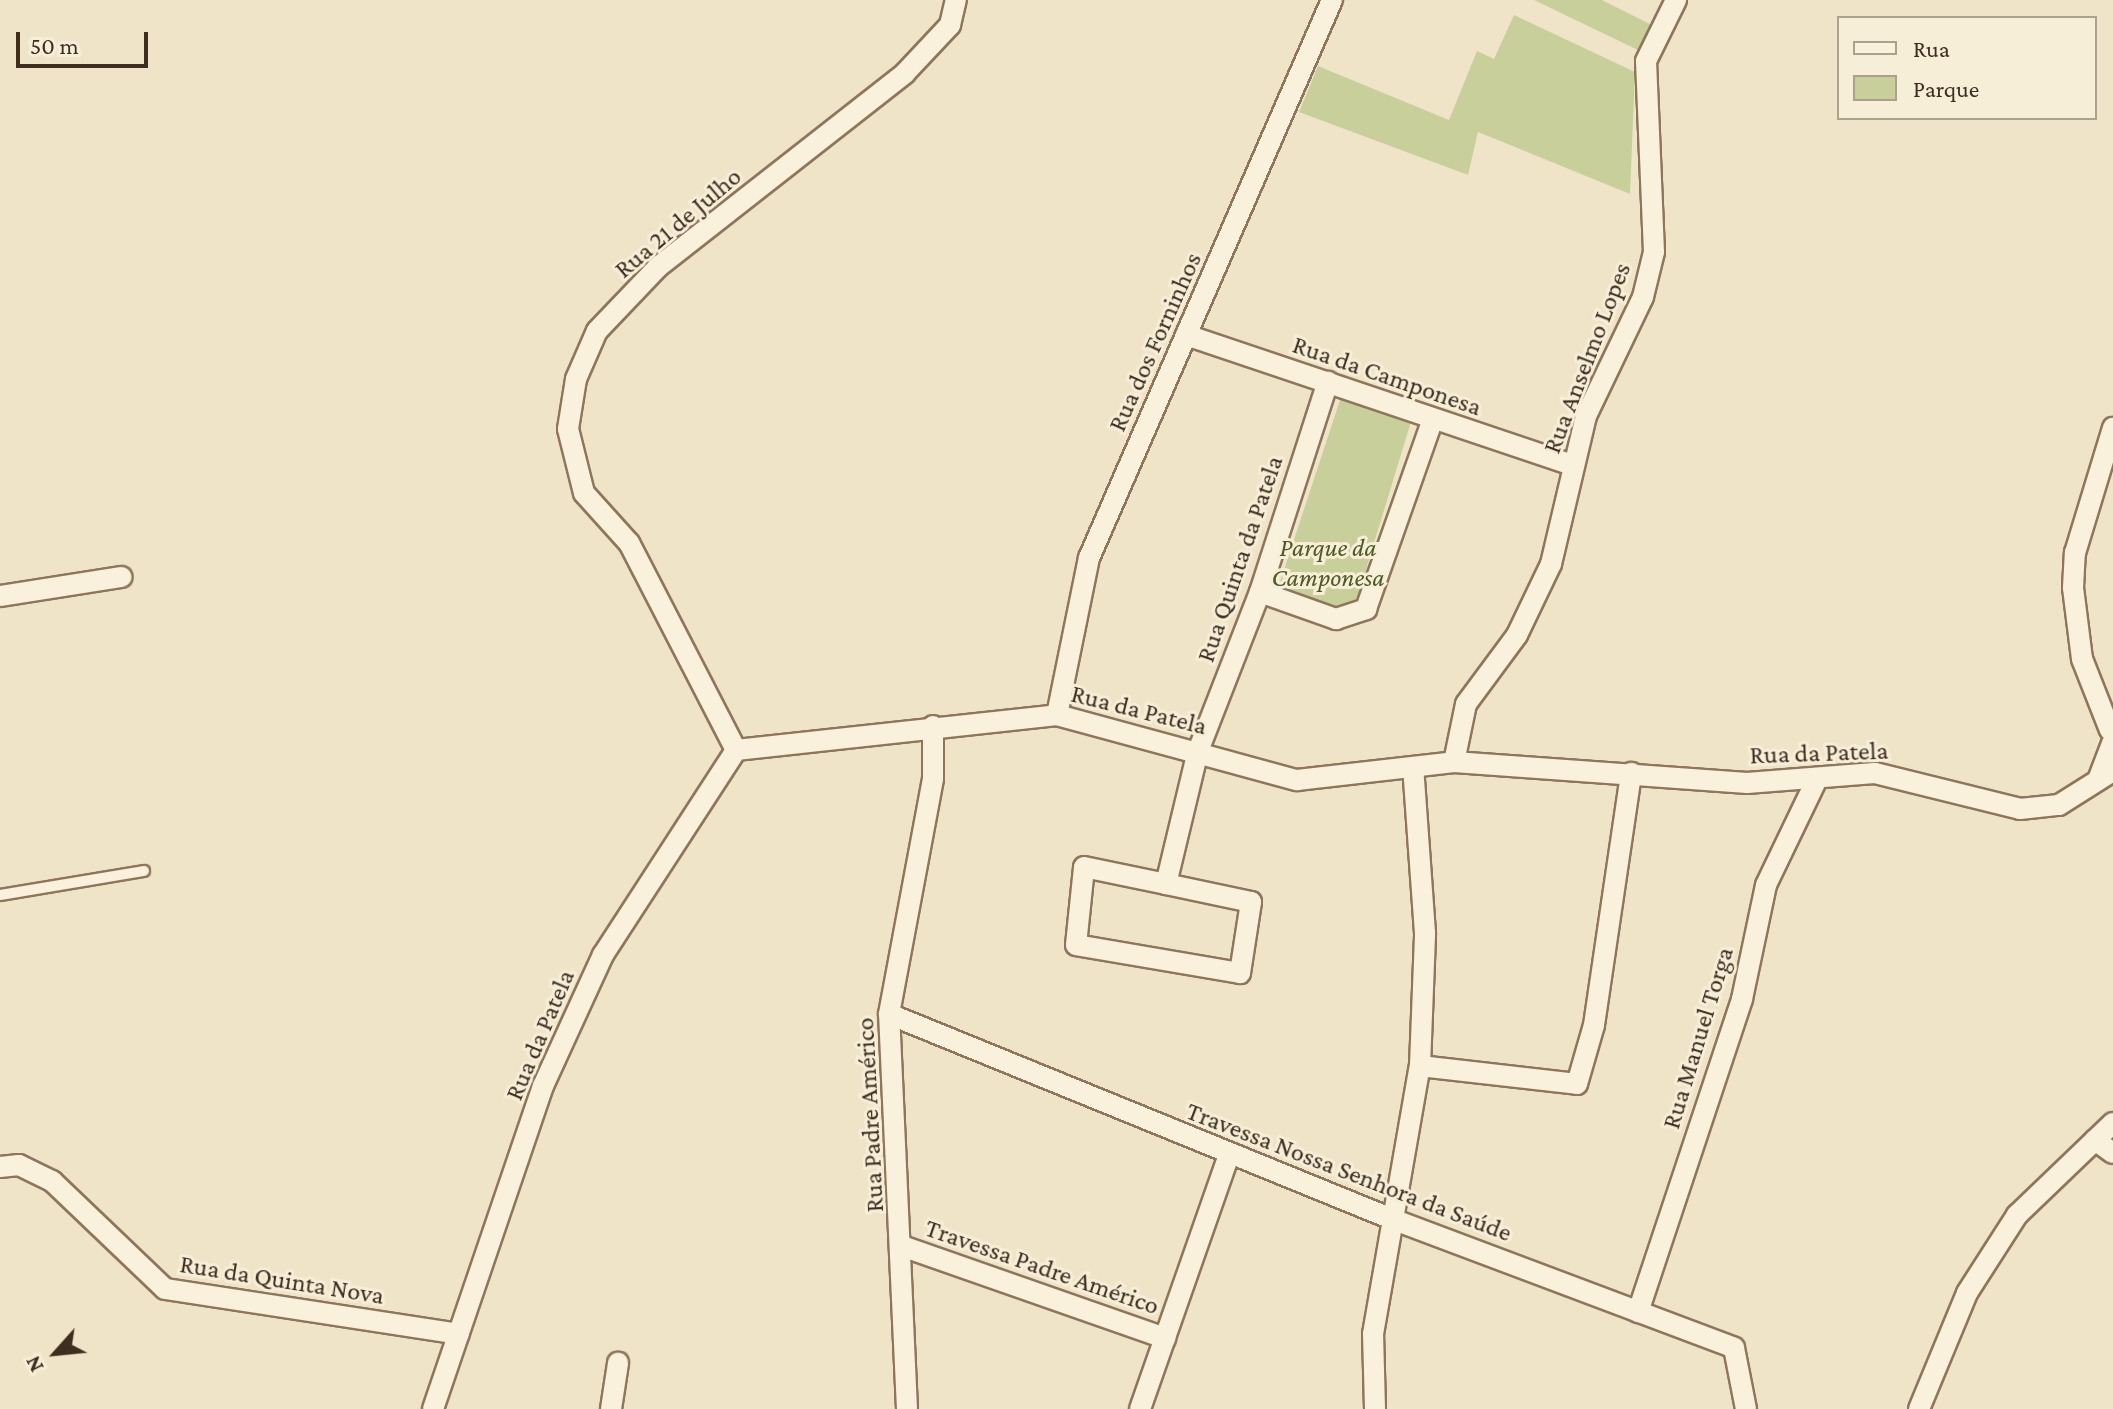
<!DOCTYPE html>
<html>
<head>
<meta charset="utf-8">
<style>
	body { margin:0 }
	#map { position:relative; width:2113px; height:1409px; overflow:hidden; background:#f0e4c8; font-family:"Crimson Pro",serif }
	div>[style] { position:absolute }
	.green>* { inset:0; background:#c9cf9b }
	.roads { filter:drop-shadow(2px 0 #8d765c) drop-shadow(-2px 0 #8d765c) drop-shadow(0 2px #8d765c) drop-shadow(0 -2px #8d765c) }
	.lane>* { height:10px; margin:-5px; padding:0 5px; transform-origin:5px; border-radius:5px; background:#faf1dc }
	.street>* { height:20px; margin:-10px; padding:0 10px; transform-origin:10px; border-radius:10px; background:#faf1dc }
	span { translate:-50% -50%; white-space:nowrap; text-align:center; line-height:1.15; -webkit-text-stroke:6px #f7eed8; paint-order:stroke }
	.street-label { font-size:26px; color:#3d2e20 }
	.park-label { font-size:26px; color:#4d5a26; font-style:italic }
	.legend { position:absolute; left:1837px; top:16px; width:260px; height:104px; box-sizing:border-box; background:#f7eed8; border:2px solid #ada18e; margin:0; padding:10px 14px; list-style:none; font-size:24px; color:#3d2e20 }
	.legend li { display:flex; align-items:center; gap:16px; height:40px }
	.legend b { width:40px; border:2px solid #ada18e }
	.north { position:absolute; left:16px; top:1313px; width:80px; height:80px; -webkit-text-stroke:6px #f7eed8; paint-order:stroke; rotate:243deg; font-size:22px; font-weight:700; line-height:32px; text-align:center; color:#3d2e20 }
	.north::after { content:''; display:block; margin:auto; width:28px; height:36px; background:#3d2e20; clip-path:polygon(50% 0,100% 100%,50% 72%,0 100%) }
	.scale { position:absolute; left:16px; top:32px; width:132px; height:36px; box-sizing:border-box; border:4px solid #3d2e20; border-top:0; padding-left:10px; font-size:24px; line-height:28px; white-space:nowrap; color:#3d2e20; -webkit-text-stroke:6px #f7eed8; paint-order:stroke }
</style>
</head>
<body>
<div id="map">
	<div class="green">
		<div style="clip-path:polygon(1534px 0,1602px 0,1654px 26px,1642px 52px)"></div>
		<div style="clip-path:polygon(1514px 15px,1635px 72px,1630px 194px,1478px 132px,1468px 175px,1299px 112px,1318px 66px,1449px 120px,1477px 51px,1494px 59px)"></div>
		<div style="clip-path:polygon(1344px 388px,1414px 412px,1356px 602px,1342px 610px,1279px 585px)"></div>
	</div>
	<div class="roads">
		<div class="lane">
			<div style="left:0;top:895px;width:146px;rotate:-9.5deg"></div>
		</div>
		<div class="street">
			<div style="left:1186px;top:335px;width:407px;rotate:18.6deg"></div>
			<div style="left:1260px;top:592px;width:81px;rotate:19.6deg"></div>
			<div style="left:1336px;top:619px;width:32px;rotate:-18deg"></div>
			<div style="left:1366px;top:609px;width:201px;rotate:-70.6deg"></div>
			<div style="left:0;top:596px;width:123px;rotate:-8.9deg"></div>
			<div style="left:1057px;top:715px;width:160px;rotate:-78.5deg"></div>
			<div style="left:1089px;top:558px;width:609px;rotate:-66.47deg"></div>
			<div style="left:2110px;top:730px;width:76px;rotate:-111.5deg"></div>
			<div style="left:2082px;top:659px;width:72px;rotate:-97.2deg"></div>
			<div style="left:2073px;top:588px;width:35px;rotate:-87deg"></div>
			<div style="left:2075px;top:553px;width:131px;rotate:-73.1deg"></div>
			<div style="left:736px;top:750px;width:233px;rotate:-117.3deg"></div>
			<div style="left:629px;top:543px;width:67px;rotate:-132deg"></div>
			<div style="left:584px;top:493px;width:66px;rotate:-104deg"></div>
			<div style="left:568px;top:429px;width:51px;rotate:-80.9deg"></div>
			<div style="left:576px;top:379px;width:52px;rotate:-66.4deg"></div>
			<div style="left:597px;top:331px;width:88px;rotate:-46.4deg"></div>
			<div style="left:658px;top:267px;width:314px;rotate:-38.1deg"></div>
			<div style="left:905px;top:73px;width:66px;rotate:-46.8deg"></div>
			<div style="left:950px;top:25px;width:26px;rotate:-77deg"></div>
			<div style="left:1454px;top:762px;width:59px;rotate:-78.3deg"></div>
			<div style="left:1466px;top:704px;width:86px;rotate:-53.5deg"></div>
			<div style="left:1517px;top:635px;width:79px;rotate:-64.4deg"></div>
			<div style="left:1551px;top:564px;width:152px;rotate:-76.7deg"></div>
			<div style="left:1586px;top:416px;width:132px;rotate:-64.4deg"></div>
			<div style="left:1643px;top:297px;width:46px;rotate:-76.3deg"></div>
			<div style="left:1654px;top:252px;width:191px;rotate:-92.4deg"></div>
			<div style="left:1646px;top:61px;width:68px;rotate:-63.8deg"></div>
			<div style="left:2098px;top:780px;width:40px;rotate:-69deg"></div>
			<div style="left:1166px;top:884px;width:87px;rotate:12deg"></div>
			<div style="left:1251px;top:902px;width:72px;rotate:98.8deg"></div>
			<div style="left:1240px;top:973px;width:166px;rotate:-170.3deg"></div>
			<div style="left:1076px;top:945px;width:78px;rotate:-84.1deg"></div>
			<div style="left:1084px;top:867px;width:84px;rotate:11.7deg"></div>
			<div style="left:1166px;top:884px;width:137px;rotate:-76.5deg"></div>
			<div style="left:1198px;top:751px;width:171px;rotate:-68.7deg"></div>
			<div style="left:1260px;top:592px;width:221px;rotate:-72.1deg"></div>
			<div style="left:889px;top:1014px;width:549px;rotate:22.17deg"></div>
			<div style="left:1397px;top:1221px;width:360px;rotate:20.6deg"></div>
			<div style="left:1734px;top:1348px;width:62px;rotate:78.9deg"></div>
			<div style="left:1420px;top:1066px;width:158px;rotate:6.5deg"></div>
			<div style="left:1577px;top:1084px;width:61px;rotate:-73.9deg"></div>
			<div style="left:1594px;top:1025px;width:255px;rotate:-81.6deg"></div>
			<div style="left:2095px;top:1140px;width:22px;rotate:36deg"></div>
			<div style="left:0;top:1167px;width:19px;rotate:-6deg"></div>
			<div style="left:19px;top:1165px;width:37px;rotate:26deg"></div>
			<div style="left:52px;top:1181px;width:156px;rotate:43.7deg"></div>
			<div style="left:165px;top:1289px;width:297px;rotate:8.7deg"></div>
			<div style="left:902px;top:1246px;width:279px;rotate:19.3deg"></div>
			<div style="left:1638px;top:1312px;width:330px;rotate:-71.6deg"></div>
			<div style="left:1742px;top:999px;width:116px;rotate:-78.1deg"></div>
			<div style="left:1766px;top:885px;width:113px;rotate:-64.3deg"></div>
			<div style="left:433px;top:1409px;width:341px;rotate:-71.2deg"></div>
			<div style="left:543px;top:1086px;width:144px;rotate:-65.4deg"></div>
			<div style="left:603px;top:955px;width:244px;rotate:-57deg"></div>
			<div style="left:736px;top:750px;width:323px;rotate:-6.2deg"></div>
			<div style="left:1057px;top:715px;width:249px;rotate:15.2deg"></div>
			<div style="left:1297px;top:780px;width:158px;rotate:-6.5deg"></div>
			<div style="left:1454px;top:762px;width:294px;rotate:4.1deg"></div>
			<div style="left:1747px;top:783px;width:128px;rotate:-4.5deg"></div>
			<div style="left:1875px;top:773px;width:149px;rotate:13.9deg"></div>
			<div style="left:2020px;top:809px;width:39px;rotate:-6deg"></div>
			<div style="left:2059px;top:805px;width:64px;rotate:-32.2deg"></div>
			<div style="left:611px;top:1409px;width:47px;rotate:-81.3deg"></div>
			<div style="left:907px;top:1409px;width:395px;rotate:-92.6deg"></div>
			<div style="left:889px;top:1014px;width:240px;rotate:-79.4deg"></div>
			<div style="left:933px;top:778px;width:52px;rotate:-90deg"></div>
			<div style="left:1140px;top:1409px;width:269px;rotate:-70.7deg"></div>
			<div style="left:1375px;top:1409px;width:75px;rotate:-91.5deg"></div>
			<div style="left:1373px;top:1334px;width:272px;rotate:-80.1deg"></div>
			<div style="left:1420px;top:1066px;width:133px;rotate:-87.8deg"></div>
			<div style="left:1425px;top:933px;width:166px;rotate:-94.1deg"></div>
			<div style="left:1919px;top:1409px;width:126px;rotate:-67.5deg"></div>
			<div style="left:1967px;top:1293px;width:93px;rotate:-57.3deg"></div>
			<div style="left:2017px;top:1215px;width:133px;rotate:-43.8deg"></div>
		</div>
	</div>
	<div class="street-label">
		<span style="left:678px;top:223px;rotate:-40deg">Rua 21 de Julho</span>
		<span style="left:1155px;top:342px;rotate:-66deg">Rua dos Forninhos</span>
		<span style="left:1587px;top:358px;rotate:-69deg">Rua Anselmo Lopes</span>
		<span style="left:1387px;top:376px;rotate:19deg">Rua da Camponesa</span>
		<span style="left:1240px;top:559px;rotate:-71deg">Rua Quinta da Patela</span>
		<span style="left:1139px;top:710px;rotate:14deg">Rua da Patela</span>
		<span style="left:1819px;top:753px;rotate:-2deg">Rua da Patela</span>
		<span style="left:540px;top:1035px;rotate:-67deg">Rua da Patela</span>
		<span style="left:1698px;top:1038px;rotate:-73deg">Rua Manuel Torga</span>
		<span style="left:870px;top:1115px;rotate:-93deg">Rua Padre Américo</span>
		<span style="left:1349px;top:1172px;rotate:21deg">Travessa Nossa Senhora da Saúde</span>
		<span style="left:1042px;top:1267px;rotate:19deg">Travessa Padre Américo</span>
		<span style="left:282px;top:1280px;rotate:9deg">Rua da Quinta Nova</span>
	</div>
	<div class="park-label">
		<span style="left:1328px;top:563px">Parque da<br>Camponesa</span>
	</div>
	<ul class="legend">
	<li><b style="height:10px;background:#faf1dc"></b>Rua</li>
	<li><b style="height:22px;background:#c9cf9b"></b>Parque</li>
	</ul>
	<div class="north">N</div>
	<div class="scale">50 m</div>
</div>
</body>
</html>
